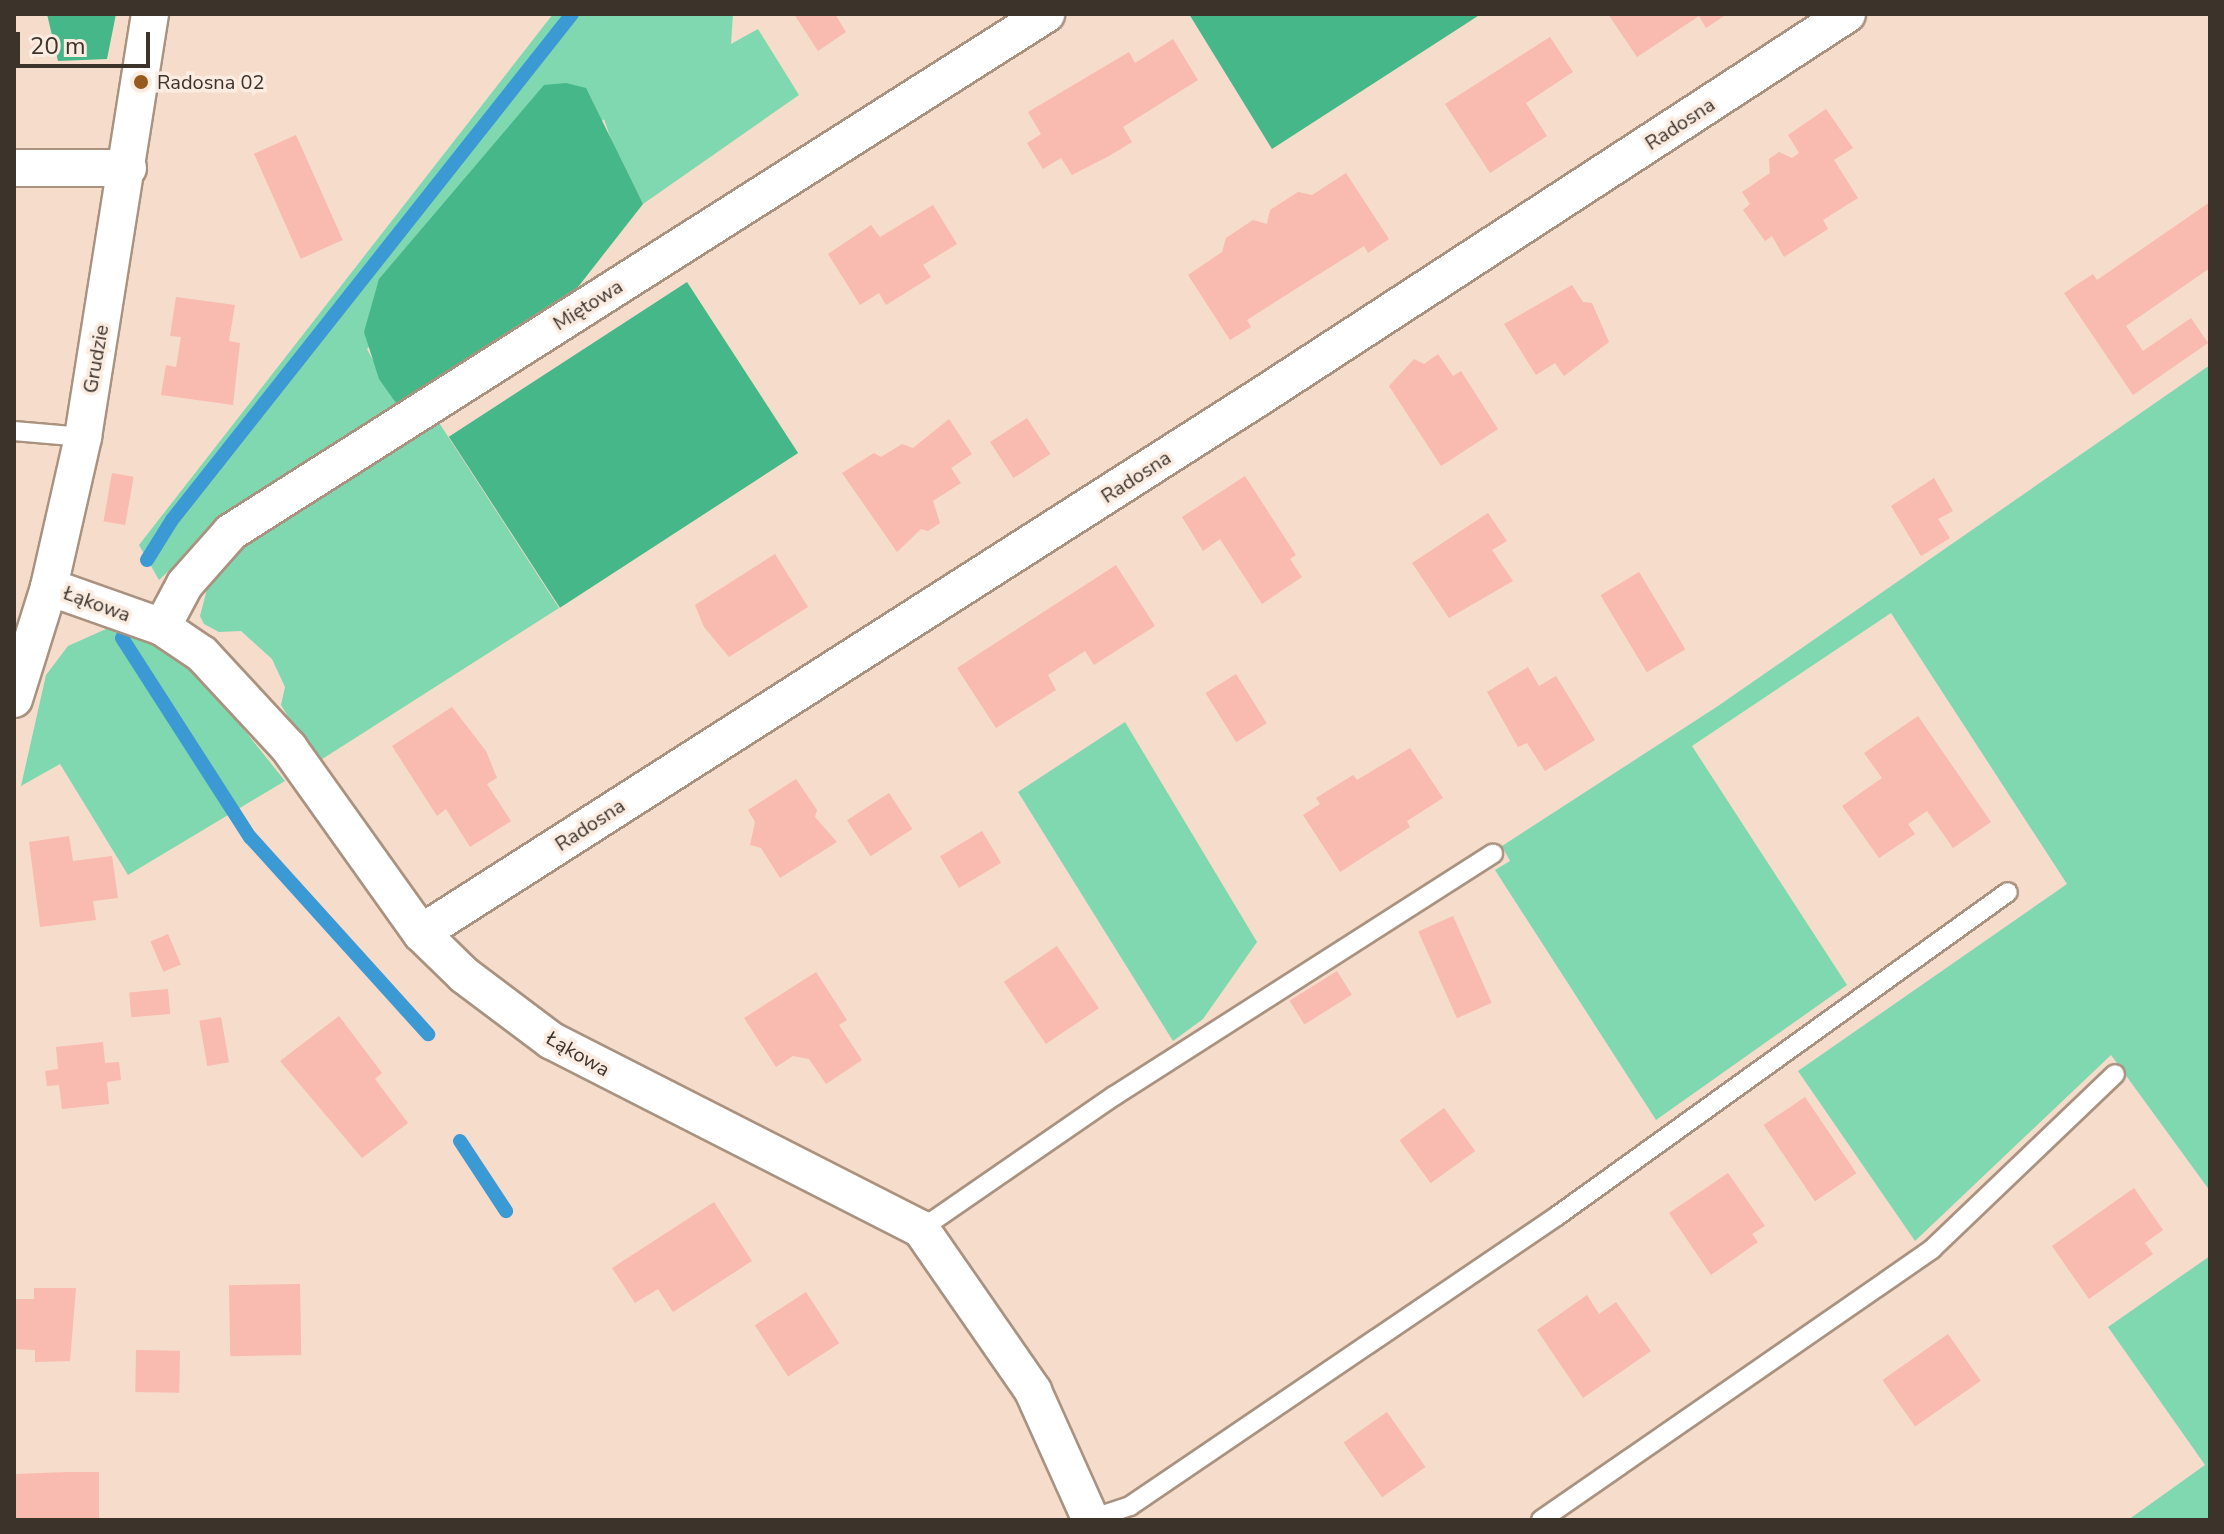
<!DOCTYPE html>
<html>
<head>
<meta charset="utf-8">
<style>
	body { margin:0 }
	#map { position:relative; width:2224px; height:1534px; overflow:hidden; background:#f6dcca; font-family:"Nunito Sans",sans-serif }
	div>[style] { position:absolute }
	.green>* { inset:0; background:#7fd8af }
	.forest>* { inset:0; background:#45b788; transform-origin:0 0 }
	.stream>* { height:14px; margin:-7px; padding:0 7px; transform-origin:7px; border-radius:7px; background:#3b99d4 }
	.building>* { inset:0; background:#f9bab0; transform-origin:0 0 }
	.roads { filter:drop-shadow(2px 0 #a99280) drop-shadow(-2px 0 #a99280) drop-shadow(0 2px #a99280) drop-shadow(0 -2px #a99280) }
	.lane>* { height:18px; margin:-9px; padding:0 9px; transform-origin:9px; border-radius:9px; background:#fff }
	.street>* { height:36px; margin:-18px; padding:0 18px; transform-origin:18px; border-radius:18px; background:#fff }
	.dots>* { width:22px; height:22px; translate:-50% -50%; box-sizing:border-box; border:4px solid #fbece1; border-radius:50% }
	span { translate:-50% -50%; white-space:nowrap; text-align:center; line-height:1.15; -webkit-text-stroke:7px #fbece1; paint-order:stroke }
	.poi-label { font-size:20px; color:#3c332b }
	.left { translate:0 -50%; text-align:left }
	.street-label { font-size:20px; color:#3c332b }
	.frame { position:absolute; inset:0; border:16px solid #3c332b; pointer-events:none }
	.scale { position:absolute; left:16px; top:32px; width:134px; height:36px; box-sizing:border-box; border:4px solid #3c332b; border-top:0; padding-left:10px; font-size:24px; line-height:28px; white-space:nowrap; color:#3c332b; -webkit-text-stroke:6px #fbece1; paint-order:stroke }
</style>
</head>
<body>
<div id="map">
	<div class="green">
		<div style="clip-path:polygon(553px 14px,733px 14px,731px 44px,758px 29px,799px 95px,643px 204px,616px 154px,604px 119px,367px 349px,396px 403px,242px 501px,159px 580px,139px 545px)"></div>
		<div style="clip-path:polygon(2210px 365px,2210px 1191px,2111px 1055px,1915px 1241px,1798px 1071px,2067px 884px,1891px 613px,1692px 746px,1847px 985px,1656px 1120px,1495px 870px,1510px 861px,1502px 846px,1718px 706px)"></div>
		<div style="clip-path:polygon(436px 418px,559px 608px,316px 763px,281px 705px,285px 687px,272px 659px,241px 631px,219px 632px,204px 624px,200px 616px,211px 574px,238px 547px)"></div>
		<div style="clip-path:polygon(106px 629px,149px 634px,194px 667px,285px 781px,128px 875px,60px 764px,21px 786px,46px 675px,68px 646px)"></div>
		<div style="clip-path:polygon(1125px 722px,1257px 942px,1203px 1019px,1173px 1041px,1018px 792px)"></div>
		<div style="clip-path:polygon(2210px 1256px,2210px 1520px,2128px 1520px,2205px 1465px,2108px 1327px)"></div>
	</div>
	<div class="forest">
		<div style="clip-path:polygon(47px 14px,116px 14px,107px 59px,58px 61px)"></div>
		<div style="clip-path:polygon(1189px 14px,1481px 14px,1272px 149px)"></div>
		<div style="clip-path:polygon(566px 83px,586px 88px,643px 204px,578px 287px,396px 403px,379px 379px,364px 332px,379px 279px,544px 85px)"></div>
		<div style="left:687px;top:282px;width:204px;height:284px;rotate:57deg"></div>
	</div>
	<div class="stream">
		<div style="left:147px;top:560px;width:47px;rotate:-58deg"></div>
		<div style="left:172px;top:520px;width:645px;rotate:-51.67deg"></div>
		<div style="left:122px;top:638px;width:237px;rotate:57.3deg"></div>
		<div style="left:250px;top:837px;width:266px;rotate:47.9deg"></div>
		<div style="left:460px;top:1141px;width:84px;rotate:56.7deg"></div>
	</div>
	<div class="building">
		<div style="clip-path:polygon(794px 14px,835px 14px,846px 32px,818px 51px)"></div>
		<div style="clip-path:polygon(1608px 14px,1727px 14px,1706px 28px,1699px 16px,1637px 57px)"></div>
		<div style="clip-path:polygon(1550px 37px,1573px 72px,1526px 103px,1547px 136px,1490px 173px,1445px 104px)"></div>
		<div style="clip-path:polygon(1173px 39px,1198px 80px,1123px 127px,1132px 142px,1109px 156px,1072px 175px,1061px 158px,1043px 169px,1027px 143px,1041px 134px,1028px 112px,1129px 52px,1135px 63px)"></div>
		<div style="clip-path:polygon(1826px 109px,1853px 148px,1834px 160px,1858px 198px,1823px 220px,1828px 229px,1784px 257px,1772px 236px,1765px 241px,1743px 210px,1750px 204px,1742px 192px,1770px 173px,1769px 159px,1779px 152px,1792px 158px,1799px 153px,1788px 135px)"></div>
		<div style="left:296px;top:135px;width:115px;height:46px;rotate:66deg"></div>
		<div style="clip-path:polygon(1346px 173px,1389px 239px,1368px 253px,1364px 246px,1305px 283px,1247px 320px,1251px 327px,1230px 340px,1188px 275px,1222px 252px,1226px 238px,1253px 220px,1267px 224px,1270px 210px,1298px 192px,1312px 195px)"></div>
		<div style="clip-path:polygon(2210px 202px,2210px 268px,2126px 326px,2143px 351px,2191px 318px,2208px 343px,2133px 395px,2064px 293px,2093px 274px,2097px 280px)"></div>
		<div style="clip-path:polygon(933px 205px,957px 244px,923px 265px,931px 277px,886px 305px,879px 293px,860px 305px,828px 254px,871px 225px,880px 237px)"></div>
		<div style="clip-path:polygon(1572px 285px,1583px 302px,1592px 303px,1609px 342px,1564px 376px,1555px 363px,1536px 375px,1504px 324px)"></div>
		<div style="clip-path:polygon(176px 297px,235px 305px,229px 341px,240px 343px,233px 405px,161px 395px,166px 365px,176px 367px,181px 337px,170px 336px)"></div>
		<div style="clip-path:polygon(1438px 354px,1453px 376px,1461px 371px,1498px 429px,1441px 466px,1389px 386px,1414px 359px,1424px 364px)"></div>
		<div style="left:1027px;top:418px;width:43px;height:44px;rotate:57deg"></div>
		<div style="clip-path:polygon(949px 419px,972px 454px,951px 468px,961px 483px,933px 501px,940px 523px,928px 531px,921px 529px,897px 552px,842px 473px,874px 453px,881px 457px,902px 444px,913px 448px)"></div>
		<div style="left:112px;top:473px;width:22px;height:49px;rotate:10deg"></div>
		<div style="clip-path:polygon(1245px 476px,1296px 555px,1290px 559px,1302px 577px,1262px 604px,1220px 539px,1203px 551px,1182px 517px)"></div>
		<div style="clip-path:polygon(1934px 478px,1953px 511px,1938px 519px,1950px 538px,1921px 556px,1891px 506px)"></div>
		<div style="clip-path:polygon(1488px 513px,1507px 541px,1492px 550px,1513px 581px,1449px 618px,1412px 563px)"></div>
		<div style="clip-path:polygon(775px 554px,808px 607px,729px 657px,704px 627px,695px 605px)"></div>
		<div style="clip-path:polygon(1116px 565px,1155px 626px,1094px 665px,1085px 651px,1048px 675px,1056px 690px,996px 728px,957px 668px)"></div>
		<div style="left:1639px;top:572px;width:90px;height:45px;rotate:59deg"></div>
		<div style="clip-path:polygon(1528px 667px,1539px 686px,1556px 676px,1595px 740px,1545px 771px,1527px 743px,1518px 747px,1487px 692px)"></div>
		<div style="left:1236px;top:674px;width:58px;height:36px;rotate:58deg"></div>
		<div style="clip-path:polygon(452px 707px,486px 751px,497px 778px,487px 784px,511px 821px,470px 847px,446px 809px,437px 816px,392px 746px)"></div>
		<div style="clip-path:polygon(1918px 716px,1991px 822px,1953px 848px,1927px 811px,1908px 824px,1915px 834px,1879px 858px,1842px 806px,1882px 778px,1864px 753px)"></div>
		<div style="clip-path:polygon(1410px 748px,1443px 798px,1407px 821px,1410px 827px,1340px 872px,1303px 815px,1320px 804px,1316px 798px,1353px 775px,1357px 780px)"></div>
		<div style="clip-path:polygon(796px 779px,817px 810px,815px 817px,837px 842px,780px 878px,761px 848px,750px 845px,755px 822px,748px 810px)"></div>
		<div style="left:889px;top:793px;width:43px;height:50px;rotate:57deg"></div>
		<div style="left:982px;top:831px;width:37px;height:49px;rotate:59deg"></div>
		<div style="clip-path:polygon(69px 836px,73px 861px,112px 856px,118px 898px,93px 901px,96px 920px,40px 927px,29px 842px)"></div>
		<div style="left:1453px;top:916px;width:95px;height:38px;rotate:66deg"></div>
		<div style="left:168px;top:934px;width:33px;height:19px;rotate:67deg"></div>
		<div style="left:1057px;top:946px;width:75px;height:64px;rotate:56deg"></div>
		<div style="left:1337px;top:971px;width:28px;height:56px;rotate:58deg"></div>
		<div style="clip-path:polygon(816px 972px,847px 1020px,839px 1025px,862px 1060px,826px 1084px,809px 1059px,793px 1056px,776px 1067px,744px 1018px)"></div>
		<div style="left:168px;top:989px;width:25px;height:39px;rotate:85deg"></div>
		<div style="clip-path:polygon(339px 1016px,382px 1073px,375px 1079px,408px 1123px,362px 1158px,280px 1061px)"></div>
		<div style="left:221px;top:1017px;width:46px;height:22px;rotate:80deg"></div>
		<div style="clip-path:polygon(103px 1042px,105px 1063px,119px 1062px,121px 1080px,107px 1082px,109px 1104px,62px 1109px,59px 1085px,47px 1086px,45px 1071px,58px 1069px,56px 1047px)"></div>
		<div style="left:1805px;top:1097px;width:92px;height:50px;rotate:56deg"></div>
		<div style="left:1444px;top:1108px;width:53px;height:55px;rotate:54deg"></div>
		<div style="clip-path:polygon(1728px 1173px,1765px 1226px,1752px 1234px,1758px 1242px,1711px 1275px,1669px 1213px)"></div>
		<div style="clip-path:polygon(2134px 1188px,2163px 1230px,2145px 1243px,2153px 1254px,2089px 1299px,2052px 1246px)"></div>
		<div style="clip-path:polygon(714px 1202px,752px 1261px,673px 1312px,658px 1289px,635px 1303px,612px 1268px)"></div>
		<div style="left:300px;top:1284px;width:71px;height:71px;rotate:89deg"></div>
		<div style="clip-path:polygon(34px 1288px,76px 1288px,70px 1361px,35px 1362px,35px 1350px,14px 1349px,14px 1299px,34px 1299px)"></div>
		<div style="left:806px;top:1292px;width:61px;height:61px;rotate:57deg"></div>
		<div style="clip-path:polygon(1587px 1295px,1599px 1314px,1616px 1302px,1651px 1351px,1583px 1398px,1537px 1330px)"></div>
		<div style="left:1948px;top:1334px;width:57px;height:80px;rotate:55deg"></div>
		<div style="left:136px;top:1350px;width:44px;height:42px;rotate:1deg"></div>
		<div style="left:1387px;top:1412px;width:67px;height:53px;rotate:55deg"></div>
		<div style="clip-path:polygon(67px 1472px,99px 1472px,99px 1520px,14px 1520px,14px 1474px)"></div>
	</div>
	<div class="roads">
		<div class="lane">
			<div style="left:14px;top:431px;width:69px;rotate:5deg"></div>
			<div style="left:921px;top:1229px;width:234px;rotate:-34.6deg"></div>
			<div style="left:1114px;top:1096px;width:450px;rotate:-32.6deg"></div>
			<div style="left:1091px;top:1519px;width:41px;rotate:-18.4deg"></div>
			<div style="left:1130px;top:1506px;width:516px;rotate:-34.18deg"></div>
			<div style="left:1557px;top:1216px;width:555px;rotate:-35.69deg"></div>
			<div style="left:1541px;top:1520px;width:476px;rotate:-34.7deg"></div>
			<div style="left:1932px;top:1249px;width:253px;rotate:-43.7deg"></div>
		</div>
		<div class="street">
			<div style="left:14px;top:168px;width:114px"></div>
			<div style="left:49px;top:587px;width:120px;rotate:19.5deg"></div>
			<div style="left:162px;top:627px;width:48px;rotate:34deg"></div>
			<div style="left:202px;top:654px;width:128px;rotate:47.2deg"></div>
			<div style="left:289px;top:748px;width:227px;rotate:54.5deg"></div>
			<div style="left:421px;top:933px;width:60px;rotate:44.3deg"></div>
			<div style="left:464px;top:975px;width:110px;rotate:36.9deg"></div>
			<div style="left:552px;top:1041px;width:414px;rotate:27deg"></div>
			<div style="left:921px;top:1229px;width:197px;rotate:55.3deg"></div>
			<div style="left:1033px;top:1391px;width:141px;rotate:65.8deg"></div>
			<div style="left:162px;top:627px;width:49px;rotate:-61.9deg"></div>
			<div style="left:185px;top:584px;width:69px;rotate:-48.5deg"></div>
			<div style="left:231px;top:532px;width:966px;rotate:-32.44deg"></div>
			<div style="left:14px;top:699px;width:117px;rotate:-72.6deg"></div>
			<div style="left:49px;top:587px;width:154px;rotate:-77.2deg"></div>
			<div style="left:83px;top:437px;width:428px;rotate:-81deg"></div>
			<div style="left:421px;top:933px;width:993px;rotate:-32.59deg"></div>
			<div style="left:1258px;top:398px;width:703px;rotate:-33.1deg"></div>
		</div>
	</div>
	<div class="dots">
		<div style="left:141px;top:82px;background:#965a1c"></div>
	</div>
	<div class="poi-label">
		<span class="left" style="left:157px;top:82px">Radosna 02</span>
	</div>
	<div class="street-label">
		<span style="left:1680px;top:124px;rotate:-33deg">Radosna</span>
		<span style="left:588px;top:305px;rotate:-32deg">Miętowa</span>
		<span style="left:96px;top:359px;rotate:-80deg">Grudzie</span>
		<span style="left:1136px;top:477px;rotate:-33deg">Radosna</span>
		<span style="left:97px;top:604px;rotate:20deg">Łąkowa</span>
		<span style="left:590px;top:825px;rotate:-33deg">Radosna</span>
		<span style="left:578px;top:1054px;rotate:30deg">Łąkowa</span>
	</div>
	<div class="frame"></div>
	<div class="scale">20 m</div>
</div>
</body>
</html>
